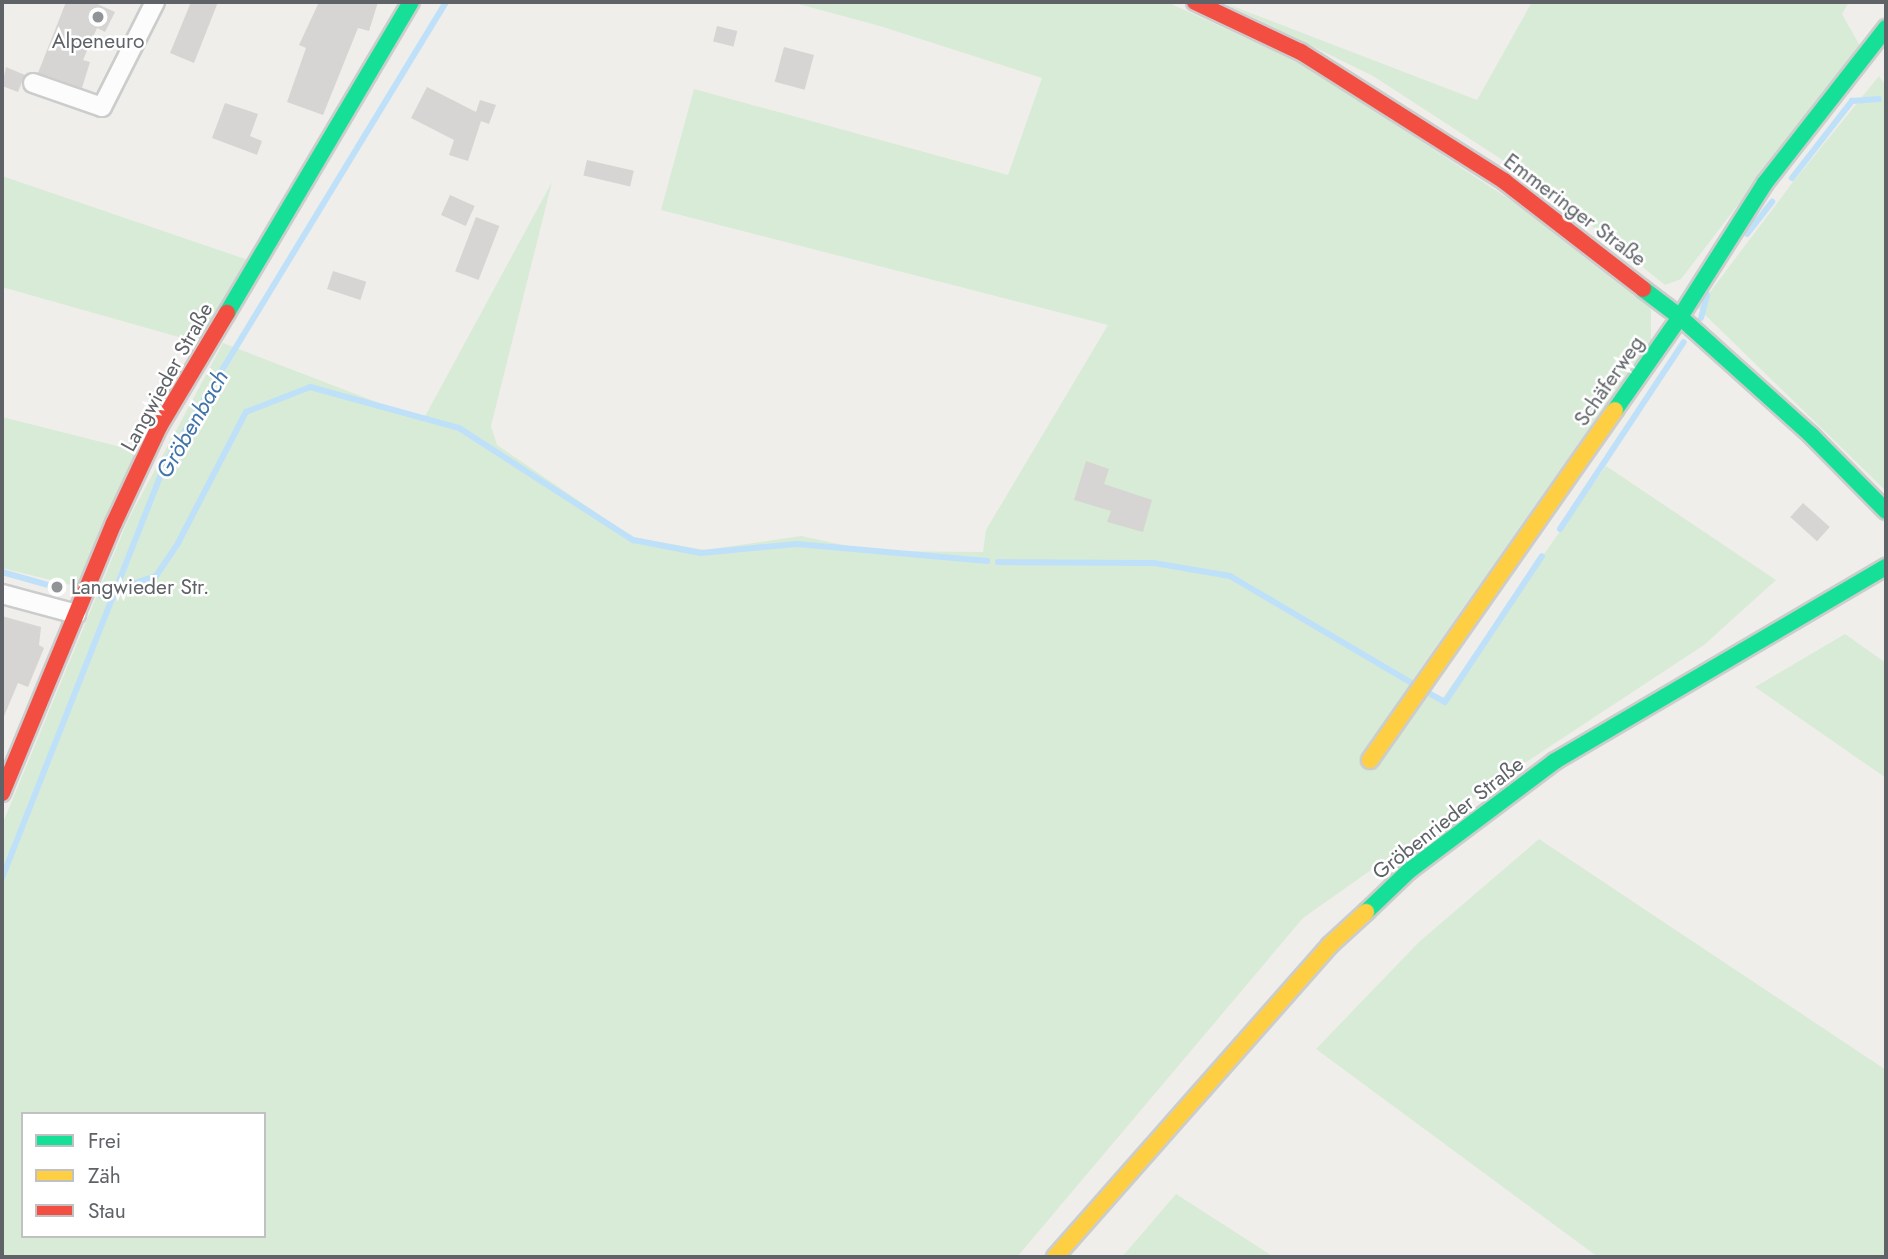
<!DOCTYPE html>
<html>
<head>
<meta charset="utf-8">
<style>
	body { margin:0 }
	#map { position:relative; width:1888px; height:1259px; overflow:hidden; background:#efeeea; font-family:Jost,sans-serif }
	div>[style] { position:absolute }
	.green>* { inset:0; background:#d8ebd6 }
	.stream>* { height:6px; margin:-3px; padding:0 3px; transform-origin:3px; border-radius:3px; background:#bfe0f9 }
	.building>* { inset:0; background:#d6d5d3; transform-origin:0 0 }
	.roads { filter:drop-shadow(2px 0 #cbcccc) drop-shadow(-2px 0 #cbcccc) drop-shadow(0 2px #cbcccc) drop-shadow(0 -2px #cbcccc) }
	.street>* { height:18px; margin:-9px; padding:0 9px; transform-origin:9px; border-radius:9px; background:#fdfcfc }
	.fast>* { height:16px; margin:-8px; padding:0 8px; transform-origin:8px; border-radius:8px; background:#16e098 }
	.slow>* { height:16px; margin:-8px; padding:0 8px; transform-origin:8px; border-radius:8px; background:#ffcf43 }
	.jam>* { height:16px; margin:-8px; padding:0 8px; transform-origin:8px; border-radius:8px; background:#f24e42 }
	.dots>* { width:19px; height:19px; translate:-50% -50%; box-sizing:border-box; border:4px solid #fff; border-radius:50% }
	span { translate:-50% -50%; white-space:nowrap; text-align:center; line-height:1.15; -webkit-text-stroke:5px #fff; paint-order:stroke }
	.poi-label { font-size:21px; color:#5f6368 }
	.left { translate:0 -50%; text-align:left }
	.street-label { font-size:21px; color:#5f6368 }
	.water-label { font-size:23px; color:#4174aa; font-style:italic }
	.frame { position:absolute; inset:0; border:4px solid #5f6368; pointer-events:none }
	.legend { position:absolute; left:21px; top:1112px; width:245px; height:126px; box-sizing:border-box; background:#fff; border:2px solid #bfc1c3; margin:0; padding:9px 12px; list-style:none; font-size:21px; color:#5f6368 }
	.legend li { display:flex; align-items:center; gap:14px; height:35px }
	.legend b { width:35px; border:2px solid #bfc1c3 }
</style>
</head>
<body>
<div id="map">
	<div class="green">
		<div style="clip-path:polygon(evenodd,791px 2px,1167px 2px,1305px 65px,1515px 203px,1651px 309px,1651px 340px,1413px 679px,1442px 699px,1606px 466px,1776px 580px,1704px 645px,1493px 784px,1303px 918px,1017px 1257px,2px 1257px,2px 825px,128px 520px,223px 343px,423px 420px,552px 182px,491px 426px,497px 445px,632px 537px,705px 550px,801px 536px,872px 551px,983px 552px,986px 530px,1108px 325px,661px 210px,694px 89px,1008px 175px,1042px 78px,880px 26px,791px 2px,23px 1114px,264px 1114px,264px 1236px,23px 1236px,23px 1114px)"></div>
		<div style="clip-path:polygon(1222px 2px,1477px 100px,1532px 2px,1849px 2px,1842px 14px,1860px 46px,1681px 279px,1665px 285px,1538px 183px,1373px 76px)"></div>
		<div style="clip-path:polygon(1879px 76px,1886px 86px,1886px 491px,1698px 308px,1793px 182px)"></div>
		<div style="clip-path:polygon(2px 176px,248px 260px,200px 343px,2px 287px)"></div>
		<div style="clip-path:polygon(2px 417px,137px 451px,79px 587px,2px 568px)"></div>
		<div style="clip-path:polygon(1845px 634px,1886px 663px,1886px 778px,1755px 687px)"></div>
		<div style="clip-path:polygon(1539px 839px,1886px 1070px,1886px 1257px,1598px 1257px,1316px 1049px,1419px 942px)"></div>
		<div style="clip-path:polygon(1176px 1194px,1274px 1257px,1122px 1257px)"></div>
	</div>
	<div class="stream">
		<div style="left:1792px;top:178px;width:98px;rotate:-52.1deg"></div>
		<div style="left:1852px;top:101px;width:27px;rotate:-4deg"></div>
		<div style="left:1747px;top:234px;width:41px;rotate:-52deg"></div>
		<div style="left:1701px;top:318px;width:24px;rotate:-75deg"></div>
		<div style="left:1560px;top:529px;width:224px;rotate:-56.5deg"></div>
		<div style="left:998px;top:562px;width:156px;rotate:0.4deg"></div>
		<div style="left:1154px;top:563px;width:77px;rotate:9.7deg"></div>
		<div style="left:1230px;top:576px;width:215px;rotate:30.5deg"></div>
		<div style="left:2px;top:572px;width:51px;rotate:15.9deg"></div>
		<div style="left:116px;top:589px;width:42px;rotate:-18deg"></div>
		<div style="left:156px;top:576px;width:40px;rotate:-56deg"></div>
		<div style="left:178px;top:543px;width:148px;rotate:-62.6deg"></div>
		<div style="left:246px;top:412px;width:69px;rotate:-21.3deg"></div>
		<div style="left:310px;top:387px;width:155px;rotate:15.4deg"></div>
		<div style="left:459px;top:428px;width:207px;rotate:32.8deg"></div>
		<div style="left:633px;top:540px;width:69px;rotate:10.8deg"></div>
		<div style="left:701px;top:553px;width:96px;rotate:-5.4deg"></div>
		<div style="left:797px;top:544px;width:191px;rotate:5.1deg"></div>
		<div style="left:101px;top:596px;width:12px;rotate:5deg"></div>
		<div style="left:1425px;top:691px;width:23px;rotate:29deg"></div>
		<div style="left:1445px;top:702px;width:175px;rotate:-56.4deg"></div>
		<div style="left:2px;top:878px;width:447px;rotate:-68.5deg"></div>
		<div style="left:166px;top:462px;width:539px;rotate:-58.67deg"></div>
	</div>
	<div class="building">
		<div style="clip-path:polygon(66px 2px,93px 2px,115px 12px,105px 32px,97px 28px,83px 60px,90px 62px,82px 88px,38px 73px)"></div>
		<div style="clip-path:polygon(191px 2px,218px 2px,194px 63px,170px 53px)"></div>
		<div style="clip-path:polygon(319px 2px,378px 2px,369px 31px,358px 28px,323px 115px,287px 102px,306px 48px,299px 45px)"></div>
		<div style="left:717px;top:26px;width:21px;height:16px;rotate:14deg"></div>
		<div style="left:784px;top:47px;width:31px;height:36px;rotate:15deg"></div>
		<div style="clip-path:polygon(6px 67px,25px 75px,18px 92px,2px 86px)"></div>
		<div style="clip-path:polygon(427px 87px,476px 112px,480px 100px,496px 105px,489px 124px,481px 121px,468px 161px,449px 155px,454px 140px,411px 118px)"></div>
		<div style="clip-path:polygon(225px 103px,258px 114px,250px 136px,262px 141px,257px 155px,212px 138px)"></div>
		<div style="left:587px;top:160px;width:48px;height:16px;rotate:13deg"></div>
		<div style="left:450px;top:195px;width:27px;height:22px;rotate:24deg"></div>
		<div style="left:476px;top:217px;width:25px;height:58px;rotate:21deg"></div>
		<div style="left:333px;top:271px;width:35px;height:19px;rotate:18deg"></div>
		<div style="clip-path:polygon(1086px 461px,1109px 469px,1104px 484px,1152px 500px,1143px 532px,1107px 522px,1111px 511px,1074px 500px)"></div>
		<div style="left:1803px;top:503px;width:36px;height:19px;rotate:42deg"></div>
		<div style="clip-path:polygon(2px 616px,41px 627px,39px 645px,44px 648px,28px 687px,18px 683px,2px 721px)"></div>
	</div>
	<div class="roads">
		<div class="street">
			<div style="left:33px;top:83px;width:73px;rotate:19.2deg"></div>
			<div style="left:102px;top:107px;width:118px;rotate:-63.2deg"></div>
			<div style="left:2px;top:594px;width:77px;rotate:15.1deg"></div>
		</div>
		<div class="fast">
			<div style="left:1643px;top:289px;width:46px;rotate:37.1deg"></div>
			<div style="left:1680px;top:317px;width:178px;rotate:42deg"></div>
			<div style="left:1812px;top:436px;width:105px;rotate:45.4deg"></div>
			<div style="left:227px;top:313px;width:361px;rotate:-59.4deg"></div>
			<div style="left:1615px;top:410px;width:113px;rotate:-55deg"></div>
			<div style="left:1680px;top:317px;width:159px;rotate:-57.6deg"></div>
			<div style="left:1765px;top:183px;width:197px;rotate:-52deg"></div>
			<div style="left:1366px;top:912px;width:61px;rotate:-43.7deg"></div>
			<div style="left:1410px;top:870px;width:181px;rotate:-36.9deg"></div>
			<div style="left:1555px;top:761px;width:384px;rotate:-30.4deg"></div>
		</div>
		<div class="slow">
			<div style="left:1370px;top:760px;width:427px;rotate:-55deg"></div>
			<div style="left:1055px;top:1257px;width:416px;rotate:-48.6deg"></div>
			<div style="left:1330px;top:945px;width:49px;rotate:-42.5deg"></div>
		</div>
		<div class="jam">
			<div style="left:1195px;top:2px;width:117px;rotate:25.3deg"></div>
			<div style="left:1301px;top:52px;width:241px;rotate:32.4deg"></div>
			<div style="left:1504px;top:181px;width:176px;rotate:37.8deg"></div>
			<div style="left:2px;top:793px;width:292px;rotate:-67.5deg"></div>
			<div style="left:114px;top:523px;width:106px;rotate:-64.9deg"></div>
			<div style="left:159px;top:427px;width:133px;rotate:-59.2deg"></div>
		</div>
	</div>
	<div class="dots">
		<div style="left:98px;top:17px;background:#919496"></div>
		<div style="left:57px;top:587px;background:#919496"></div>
	</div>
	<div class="poi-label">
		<span style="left:98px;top:41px">Alpeneuro</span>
		<span class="left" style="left:71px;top:587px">Langwieder Str.</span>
	</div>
	<div class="street-label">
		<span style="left:1575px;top:210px;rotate:37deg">Emmeringer Straße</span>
		<span style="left:167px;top:377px;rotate:-61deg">Langwieder Straße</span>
		<span style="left:1609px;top:381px;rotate:-55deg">Schäferweg</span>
		<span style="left:1448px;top:818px;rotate:-38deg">Gröbenrieder Straße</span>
	</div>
	<div class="water-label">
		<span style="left:192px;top:424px;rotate:-60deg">Gröbenbach</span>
	</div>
	<div class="frame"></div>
	<ul class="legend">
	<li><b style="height:9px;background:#16e098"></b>Frei</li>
	<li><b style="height:9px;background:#ffcf43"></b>Zäh</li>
	<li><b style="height:9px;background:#f24e42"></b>Stau</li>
	</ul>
</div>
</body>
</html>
